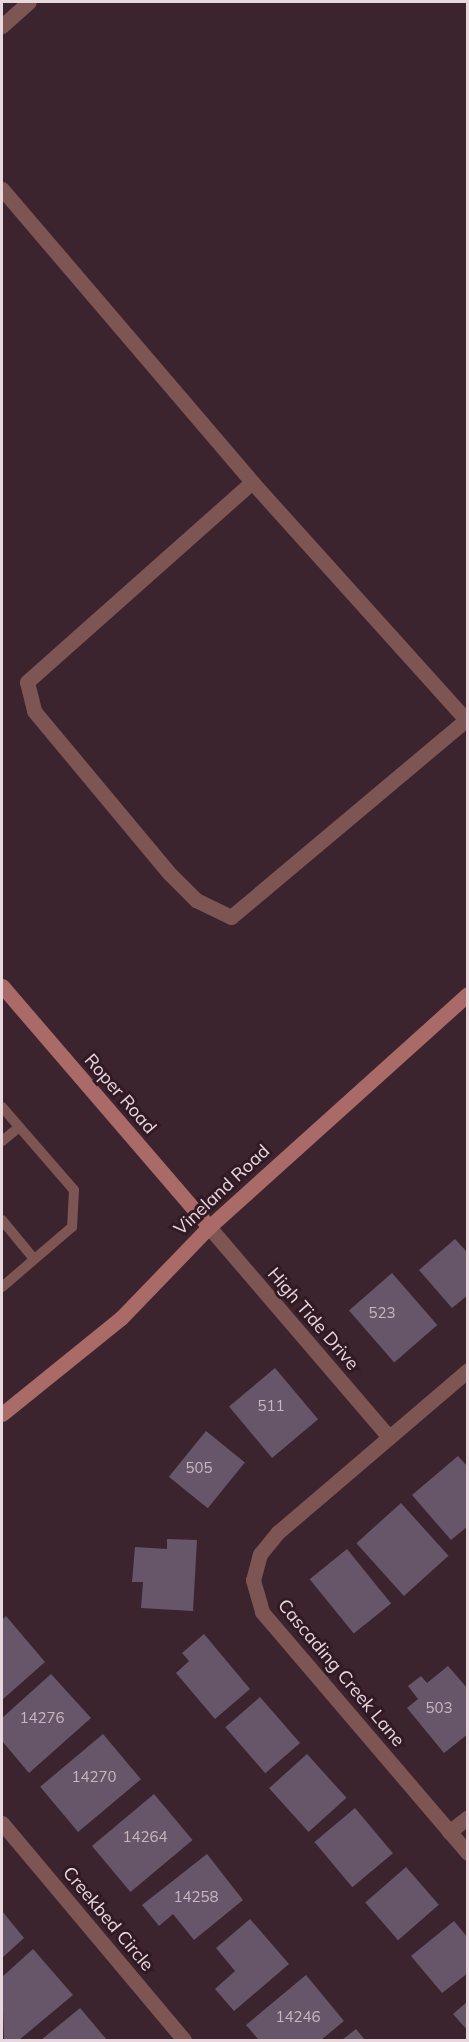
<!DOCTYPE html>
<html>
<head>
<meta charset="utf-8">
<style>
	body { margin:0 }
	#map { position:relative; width:469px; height:2042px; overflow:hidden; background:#3c242e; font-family:Mulish,sans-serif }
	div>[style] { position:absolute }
	.building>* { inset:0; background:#675569; transform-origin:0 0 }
	.lane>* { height:10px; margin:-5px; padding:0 5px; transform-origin:5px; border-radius:5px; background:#7d5553 }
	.street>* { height:15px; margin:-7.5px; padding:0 7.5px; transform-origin:7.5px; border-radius:7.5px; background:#7d5553 }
	.secondary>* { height:15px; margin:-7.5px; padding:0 7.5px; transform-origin:7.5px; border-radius:7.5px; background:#a96a68 }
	span { translate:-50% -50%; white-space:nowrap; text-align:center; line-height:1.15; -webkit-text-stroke:6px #311a24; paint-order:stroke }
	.number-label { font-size:15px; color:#c8b7c1 }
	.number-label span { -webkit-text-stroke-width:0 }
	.street-label { font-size:18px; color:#e8d8de }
	.frame { position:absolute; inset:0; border:3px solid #e8d8de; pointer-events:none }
</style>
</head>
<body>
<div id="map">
	<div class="building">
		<div style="clip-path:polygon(455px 1239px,468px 1253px,468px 1295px,452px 1308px,419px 1270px)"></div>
		<div style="left:392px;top:1273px;width:69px;height:57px;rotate:49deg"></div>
		<div style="left:275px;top:1368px;width:67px;height:60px;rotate:50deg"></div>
		<div style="left:206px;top:1431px;width:50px;height:59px;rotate:39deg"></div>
		<div style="clip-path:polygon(458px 1456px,468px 1467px,468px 1526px,451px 1540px,412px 1495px)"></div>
		<div style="left:401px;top:1503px;width:71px;height:60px;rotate:48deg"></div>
		<div style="clip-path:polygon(167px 1539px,197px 1540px,193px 1611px,141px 1608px,143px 1582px,132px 1582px,135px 1547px,167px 1549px)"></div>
		<div style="left:347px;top:1549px;width:70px;height:48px;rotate:51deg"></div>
		<div style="clip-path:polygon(6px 1616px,45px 1662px,2px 1700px,2px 1620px)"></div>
		<div style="clip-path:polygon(204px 1634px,250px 1689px,215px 1719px,176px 1673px,189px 1661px,182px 1653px)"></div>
		<div style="clip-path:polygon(448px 1666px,468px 1689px,468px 1734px,444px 1753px,407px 1708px,418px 1699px,408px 1686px,421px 1676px,427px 1683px)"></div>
		<div style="clip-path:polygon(51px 1674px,91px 1718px,29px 1773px,2px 1741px,2px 1718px)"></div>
		<div style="left:260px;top:1697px;width:61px;height:46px;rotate:49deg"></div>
		<div style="left:103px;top:1734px;width:59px;height:82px;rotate:50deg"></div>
		<div style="left:307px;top:1754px;width:59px;height:51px;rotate:48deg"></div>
		<div style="left:154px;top:1794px;width:60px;height:81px;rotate:50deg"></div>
		<div style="left:355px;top:1808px;width:59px;height:53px;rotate:50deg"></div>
		<div style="clip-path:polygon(207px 1854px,243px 1900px,194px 1940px,173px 1914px,159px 1926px,142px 1905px)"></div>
		<div style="left:406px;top:1867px;width:50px;height:54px;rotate:49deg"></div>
		<div style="clip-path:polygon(2px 1911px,24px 1938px,2px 1958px)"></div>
		<div style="clip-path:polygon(250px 1919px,289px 1964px,234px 2011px,215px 1989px,235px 1971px,216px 1948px)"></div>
		<div style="clip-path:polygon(454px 1921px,468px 1938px,468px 1973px,442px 1993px,411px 1956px)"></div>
		<div style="clip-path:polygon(33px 1949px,73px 1995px,19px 2040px,4px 2040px,2px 1977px)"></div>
		<div style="clip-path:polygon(306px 1975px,344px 2021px,321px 2040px,258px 2039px,246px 2025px)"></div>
		<div style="clip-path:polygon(468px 2001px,468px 2031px,453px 2014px)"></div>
		<div style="clip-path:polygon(80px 2008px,107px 2040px,41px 2040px)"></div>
		<div style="clip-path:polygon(356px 2029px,365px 2040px,342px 2040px)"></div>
	</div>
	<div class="lane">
		<div style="left:2px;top:1107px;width:110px;rotate:49.1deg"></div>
		<div style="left:74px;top:1190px;width:37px;rotate:93deg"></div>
		<div style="left:72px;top:1227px;width:92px;rotate:139.4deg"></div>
		<div style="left:2px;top:1141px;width:22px;rotate:-39deg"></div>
		<div style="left:2px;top:1220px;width:50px;rotate:50.6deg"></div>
	</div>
	<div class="street">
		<div style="left:2px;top:26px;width:36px;rotate:-42deg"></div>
		<div style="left:2px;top:189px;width:385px;rotate:49.5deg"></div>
		<div style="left:252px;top:482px;width:323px;rotate:48deg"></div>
		<div style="left:252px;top:482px;width:301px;rotate:138.4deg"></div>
		<div style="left:27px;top:682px;width:30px;rotate:76deg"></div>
		<div style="left:34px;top:711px;width:212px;rotate:50.2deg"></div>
		<div style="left:170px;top:874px;width:37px;rotate:45deg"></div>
		<div style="left:196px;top:900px;width:39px;rotate:26deg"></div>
		<div style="left:231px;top:917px;width:309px;rotate:-40deg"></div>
		<div style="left:209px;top:1227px;width:277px;rotate:49.4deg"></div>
		<div style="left:468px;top:1370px;width:250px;rotate:139.5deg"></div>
		<div style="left:278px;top:1532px;width:28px;rotate:129deg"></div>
		<div style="left:260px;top:1554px;width:27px;rotate:105deg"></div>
		<div style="left:253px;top:1580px;width:33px;rotate:74deg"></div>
		<div style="left:262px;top:1612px;width:317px;rotate:49.5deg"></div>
		<div style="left:2px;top:1823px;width:283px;rotate:50deg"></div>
		<div style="left:449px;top:1832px;width:24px;rotate:-38deg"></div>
	</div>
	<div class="secondary">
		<div style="left:2px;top:986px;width:318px;rotate:49.3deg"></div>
		<div style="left:2px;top:1414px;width:153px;rotate:-38.9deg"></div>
		<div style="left:121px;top:1318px;width:127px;rotate:-46deg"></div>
		<div style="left:209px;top:1227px;width:348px;rotate:-42deg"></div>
	</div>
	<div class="number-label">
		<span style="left:382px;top:1313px">523</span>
		<span style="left:271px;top:1406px">511</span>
		<span style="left:199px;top:1468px">505</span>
		<span style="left:439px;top:1708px">503</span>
		<span style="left:42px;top:1718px">14276</span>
		<span style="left:94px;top:1777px">14270</span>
		<span style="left:145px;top:1837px">14264</span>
		<span style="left:196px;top:1897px">14258</span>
		<span style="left:298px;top:2017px">14246</span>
	</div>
	<div class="street-label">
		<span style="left:120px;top:1094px;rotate:49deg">Roper Road</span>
		<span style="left:222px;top:1190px;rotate:-43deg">Vineland Road</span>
		<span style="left:313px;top:1319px;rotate:49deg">High Tide Drive</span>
		<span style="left:341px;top:1673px;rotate:50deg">Cascading Creek Lane</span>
		<span style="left:108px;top:1919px;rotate:50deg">Creekbed Circle</span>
	</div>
	<div class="frame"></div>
</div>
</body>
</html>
